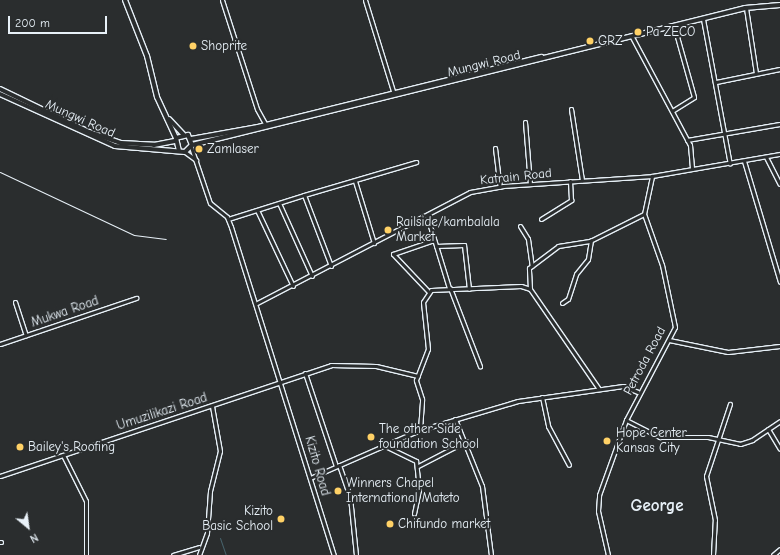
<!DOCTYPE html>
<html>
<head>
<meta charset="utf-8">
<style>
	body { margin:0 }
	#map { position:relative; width:780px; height:555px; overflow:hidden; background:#2a2d2e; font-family:"Comic Neue",sans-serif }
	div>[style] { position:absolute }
	.stream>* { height:1px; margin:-0.5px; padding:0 0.5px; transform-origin:0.5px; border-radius:0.5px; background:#47626b }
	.roads { filter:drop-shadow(1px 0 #e8f1f8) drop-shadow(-1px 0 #e8f1f8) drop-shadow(0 1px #e8f1f8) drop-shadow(0 -1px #e8f1f8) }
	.street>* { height:3px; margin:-1.5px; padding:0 1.5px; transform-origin:1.5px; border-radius:1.5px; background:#2a2d2e }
	.secondary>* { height:4px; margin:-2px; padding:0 2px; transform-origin:2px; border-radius:2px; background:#2a2d2e }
	.rail>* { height:1px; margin:-0.5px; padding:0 0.5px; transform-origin:0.5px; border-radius:0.5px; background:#e8f1f8 }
	.dots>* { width:11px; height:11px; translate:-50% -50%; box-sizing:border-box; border:2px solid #2a2d2e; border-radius:50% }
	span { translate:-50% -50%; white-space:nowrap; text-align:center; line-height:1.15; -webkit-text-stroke:4px #2a2d2e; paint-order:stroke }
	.poi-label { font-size:13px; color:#e8f1f8 }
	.left { translate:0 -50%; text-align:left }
	.right { translate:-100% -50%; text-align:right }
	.street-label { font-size:13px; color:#e8f1f8 }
	.district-label { font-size:17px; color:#e8f1f8; font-weight:700 }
	.north { position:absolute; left:8px; top:507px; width:40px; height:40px; -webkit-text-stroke:3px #2a2d2e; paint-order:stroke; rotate:151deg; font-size:11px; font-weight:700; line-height:16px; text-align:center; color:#e8f1f8 }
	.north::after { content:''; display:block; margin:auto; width:14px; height:18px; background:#e8f1f8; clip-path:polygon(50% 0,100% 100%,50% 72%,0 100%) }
	.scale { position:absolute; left:8px; top:16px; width:99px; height:18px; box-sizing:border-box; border:2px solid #e8f1f8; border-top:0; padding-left:5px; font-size:12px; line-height:14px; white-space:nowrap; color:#e8f1f8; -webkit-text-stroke:3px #2a2d2e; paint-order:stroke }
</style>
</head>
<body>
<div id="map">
	<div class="stream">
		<div style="left:220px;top:538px;width:18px;rotate:71deg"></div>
	</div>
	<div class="roads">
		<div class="street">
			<div style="left:222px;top:0;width:114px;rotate:72.2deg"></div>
			<div style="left:257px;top:109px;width:18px;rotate:61deg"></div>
			<div style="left:365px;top:0;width:98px;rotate:72.9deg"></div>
			<div style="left:746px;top:8px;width:66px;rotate:81.3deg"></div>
			<div style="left:703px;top:19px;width:147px;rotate:79.5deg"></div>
			<div style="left:632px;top:37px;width:123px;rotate:61.8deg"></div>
			<div style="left:690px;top:145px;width:24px;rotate:85deg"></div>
			<div style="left:716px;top:82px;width:65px;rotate:-11.5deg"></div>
			<div style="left:571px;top:109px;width:72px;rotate:81.2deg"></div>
			<div style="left:672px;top:111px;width:26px;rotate:-32deg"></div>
			<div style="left:694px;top:97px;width:74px;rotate:-105.7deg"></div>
			<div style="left:525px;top:122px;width:62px;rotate:85.4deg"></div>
			<div style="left:687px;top:140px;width:94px;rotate:-9.8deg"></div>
			<div style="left:191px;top:147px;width:59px;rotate:71.3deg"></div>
			<div style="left:210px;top:203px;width:22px;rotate:39deg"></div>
			<div style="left:227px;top:217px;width:11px;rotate:68deg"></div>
			<div style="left:231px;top:227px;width:344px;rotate:72.6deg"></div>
			<div style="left:495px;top:148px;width:39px;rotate:83deg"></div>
			<div style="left:185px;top:152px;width:14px;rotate:36deg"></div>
			<div style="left:766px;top:157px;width:30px;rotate:63deg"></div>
			<div style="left:744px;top:161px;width:126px;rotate:73.4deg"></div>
			<div style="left:355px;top:181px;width:65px;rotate:73deg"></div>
			<div style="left:279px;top:203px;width:80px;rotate:65.7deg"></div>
			<div style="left:257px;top:210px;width:84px;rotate:64.7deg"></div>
			<div style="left:427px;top:216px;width:75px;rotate:73deg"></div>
			<div style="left:228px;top:219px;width:80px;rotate:-17.5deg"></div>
			<div style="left:541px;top:219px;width:36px;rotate:-32deg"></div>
			<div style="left:571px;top:200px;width:19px;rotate:-93deg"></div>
			<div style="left:520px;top:226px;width:15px;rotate:58deg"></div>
			<div style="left:528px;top:239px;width:27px;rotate:82deg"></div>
			<div style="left:436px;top:246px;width:28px;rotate:-2deg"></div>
			<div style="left:464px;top:245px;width:44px;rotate:83.5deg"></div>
			<div style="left:331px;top:266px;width:76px;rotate:-110.8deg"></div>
			<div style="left:304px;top:195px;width:117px;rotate:-16.4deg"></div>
			<div style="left:450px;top:288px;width:84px;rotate:69deg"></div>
			<div style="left:530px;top:289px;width:21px;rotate:-93deg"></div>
			<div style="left:529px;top:268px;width:36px;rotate:-37deg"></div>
			<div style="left:558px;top:246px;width:32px;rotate:-9deg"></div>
			<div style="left:590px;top:241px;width:60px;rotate:-26.6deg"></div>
			<div style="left:428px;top:291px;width:51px;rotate:-133.4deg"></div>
			<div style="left:393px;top:254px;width:43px;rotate:-18.9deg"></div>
			<div style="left:15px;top:302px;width:35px;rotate:72deg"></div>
			<div style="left:257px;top:303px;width:240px;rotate:-27.5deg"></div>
			<div style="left:470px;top:192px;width:34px;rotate:-10deg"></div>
			<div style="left:503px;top:186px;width:149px;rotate:-3.8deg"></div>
			<div style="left:652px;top:176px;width:130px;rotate:-9.8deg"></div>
			<div style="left:562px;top:303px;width:7px;rotate:-34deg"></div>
			<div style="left:568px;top:299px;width:26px;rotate:-72deg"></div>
			<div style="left:576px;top:274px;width:19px;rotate:-51deg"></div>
			<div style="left:588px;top:259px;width:19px;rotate:-81deg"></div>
			<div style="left:669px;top:340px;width:60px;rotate:11.5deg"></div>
			<div style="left:728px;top:352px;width:52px;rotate:-6.6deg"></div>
			<div style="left:0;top:344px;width:144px;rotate:-18.7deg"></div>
			<div style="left:305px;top:373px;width:98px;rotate:71.6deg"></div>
			<div style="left:542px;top:397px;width:30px;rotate:78deg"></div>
			<div style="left:548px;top:426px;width:44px;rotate:61.7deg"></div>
			<div style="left:455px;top:419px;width:72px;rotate:68.1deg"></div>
			<div style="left:482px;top:486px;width:70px;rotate:82.6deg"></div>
			<div style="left:626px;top:420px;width:38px;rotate:27deg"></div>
			<div style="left:660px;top:437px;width:48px"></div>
			<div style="left:708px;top:437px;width:33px;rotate:12deg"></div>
			<div style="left:740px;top:444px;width:13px;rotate:-18deg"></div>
			<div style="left:752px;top:440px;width:34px;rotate:-34deg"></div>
			<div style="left:768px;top:429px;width:23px;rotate:59deg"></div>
			<div style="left:420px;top:430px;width:31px;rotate:-86deg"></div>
			<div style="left:422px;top:399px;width:20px;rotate:-108deg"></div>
			<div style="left:416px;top:380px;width:33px;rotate:-69deg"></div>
			<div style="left:428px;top:349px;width:47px;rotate:-96.1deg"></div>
			<div style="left:423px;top:302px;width:14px;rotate:-56deg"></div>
			<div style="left:431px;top:290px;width:90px;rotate:-2.5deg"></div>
			<div style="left:521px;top:286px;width:9px;rotate:18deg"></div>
			<div style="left:530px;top:289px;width:121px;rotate:55.4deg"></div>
			<div style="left:383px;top:445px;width:37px;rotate:26deg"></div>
			<div style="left:416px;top:461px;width:29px;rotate:84deg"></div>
			<div style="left:419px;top:490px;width:24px;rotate:102deg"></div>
			<div style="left:63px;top:455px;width:51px;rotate:63.4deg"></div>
			<div style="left:86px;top:501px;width:54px;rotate:90deg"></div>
			<div style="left:339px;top:465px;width:34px;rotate:71deg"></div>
			<div style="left:350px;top:497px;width:58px;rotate:84.1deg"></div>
			<div style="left:418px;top:466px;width:54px;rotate:-27.5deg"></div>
			<div style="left:0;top:476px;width:349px;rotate:-18.5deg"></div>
			<div style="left:331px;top:365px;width:45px;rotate:1.3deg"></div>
			<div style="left:376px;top:366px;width:43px;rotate:13.4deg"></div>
			<div style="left:310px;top:478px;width:120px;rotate:-23.6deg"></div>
			<div style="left:420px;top:430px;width:102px;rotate:-16.5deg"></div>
			<div style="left:518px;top:401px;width:106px;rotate:-8.1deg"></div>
			<div style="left:623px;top:386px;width:16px;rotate:22deg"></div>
			<div style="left:0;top:542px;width:1px"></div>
			<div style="left:173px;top:555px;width:27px;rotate:-17deg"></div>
			<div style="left:199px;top:555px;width:23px;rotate:-70deg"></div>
			<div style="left:207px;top:533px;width:42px;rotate:-85.9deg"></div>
			<div style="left:210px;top:491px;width:41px;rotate:-76deg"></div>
			<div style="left:220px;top:451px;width:46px;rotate:-100.1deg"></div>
			<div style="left:608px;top:555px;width:45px;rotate:-102.8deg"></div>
			<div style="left:598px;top:511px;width:16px;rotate:-86deg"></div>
			<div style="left:599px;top:495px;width:80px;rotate:-70.2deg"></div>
			<div style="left:626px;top:420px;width:105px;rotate:-62.2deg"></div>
			<div style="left:675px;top:327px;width:63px;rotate:-101.8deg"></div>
			<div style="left:662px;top:265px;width:54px;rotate:-109.4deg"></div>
			<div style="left:644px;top:214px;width:39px;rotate:-78deg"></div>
			<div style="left:713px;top:555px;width:35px;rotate:-87deg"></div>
			<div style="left:715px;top:520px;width:45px;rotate:-101.6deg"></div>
			<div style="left:706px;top:476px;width:76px;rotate:-71.6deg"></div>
			<div style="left:773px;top:555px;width:9px;rotate:-41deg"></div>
		</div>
		<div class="secondary">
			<div style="left:125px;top:0;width:60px;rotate:68.6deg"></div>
			<div style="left:147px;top:56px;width:42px;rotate:76.3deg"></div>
			<div style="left:157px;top:97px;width:45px;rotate:65.1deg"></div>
			<div style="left:0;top:89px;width:99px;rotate:25.8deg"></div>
			<div style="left:89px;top:132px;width:34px;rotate:19deg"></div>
			<div style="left:121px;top:143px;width:33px;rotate:3deg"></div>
			<div style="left:154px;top:145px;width:21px;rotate:-11deg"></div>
			<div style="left:0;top:94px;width:126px;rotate:24.3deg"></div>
			<div style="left:115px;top:146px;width:70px;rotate:4.9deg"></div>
			<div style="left:185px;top:152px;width:10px;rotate:-45deg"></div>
			<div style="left:192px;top:145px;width:11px;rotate:-112deg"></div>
			<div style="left:188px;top:135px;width:12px;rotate:166deg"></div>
			<div style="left:176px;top:138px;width:13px;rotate:77deg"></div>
			<div style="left:169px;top:119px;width:21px;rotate:47deg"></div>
			<div style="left:191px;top:139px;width:68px;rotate:-10.2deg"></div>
			<div style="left:258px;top:127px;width:292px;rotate:-13.9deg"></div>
			<div style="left:192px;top:145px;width:570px;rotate:-13.91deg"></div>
			<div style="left:745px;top:8px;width:35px;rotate:-5deg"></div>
		</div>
	</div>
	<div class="rail">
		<div style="left:0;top:172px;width:148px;rotate:25.2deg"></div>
		<div style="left:134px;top:235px;width:32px;rotate:7deg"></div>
	</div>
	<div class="dots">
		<div style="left:638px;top:32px;background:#ffd166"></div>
		<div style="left:590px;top:41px;background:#ffd166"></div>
		<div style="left:193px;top:46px;background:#ffd166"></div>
		<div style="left:199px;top:149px;background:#ffd166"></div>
		<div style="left:388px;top:230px;background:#ffd166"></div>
		<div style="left:371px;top:437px;background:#ffd166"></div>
		<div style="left:607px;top:441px;background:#ffd166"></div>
		<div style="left:20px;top:447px;background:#ffd166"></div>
		<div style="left:338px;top:491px;background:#ffd166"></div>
		<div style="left:281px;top:519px;background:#ffd166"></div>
		<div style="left:390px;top:524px;background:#ffd166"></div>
	</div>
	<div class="poi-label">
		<span class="left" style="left:646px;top:32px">Pa ZECO</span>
		<span class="left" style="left:598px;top:41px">GRZ</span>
		<span class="left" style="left:201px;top:46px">Shoprite</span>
		<span class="left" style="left:207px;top:149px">Zamlaser</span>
		<span class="left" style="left:396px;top:230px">Railside/kambalala<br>Market</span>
		<span class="left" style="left:379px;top:437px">The other Side<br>foundation School</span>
		<span class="left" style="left:616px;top:441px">Hope Center<br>Kansas City</span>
		<span class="left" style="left:28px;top:447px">Bailey's Roofing</span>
		<span class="left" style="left:346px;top:491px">Winners Chapel<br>International Mateto</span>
		<span class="right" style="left:273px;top:519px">Kizito<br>Basic School</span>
		<span class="left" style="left:398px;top:524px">Chifundo market</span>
	</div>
	<div class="street-label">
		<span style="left:484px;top:64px;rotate:-14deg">Mungwi Road</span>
		<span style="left:80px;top:119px;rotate:24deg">Mungwi Road</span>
		<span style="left:516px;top:177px;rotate:-6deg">Katrain Road</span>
		<span style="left:65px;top:312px;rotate:-19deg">Mukwa Road</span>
		<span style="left:645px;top:361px;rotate:-62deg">Petroda Road</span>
		<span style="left:162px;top:412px;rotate:-18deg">Umuzilikazi Road</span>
		<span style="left:317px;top:466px;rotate:74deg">Kizito Road</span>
	</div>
	<div class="district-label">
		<span style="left:657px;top:506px">George</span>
	</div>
	<div class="north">N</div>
	<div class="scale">200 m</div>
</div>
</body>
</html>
